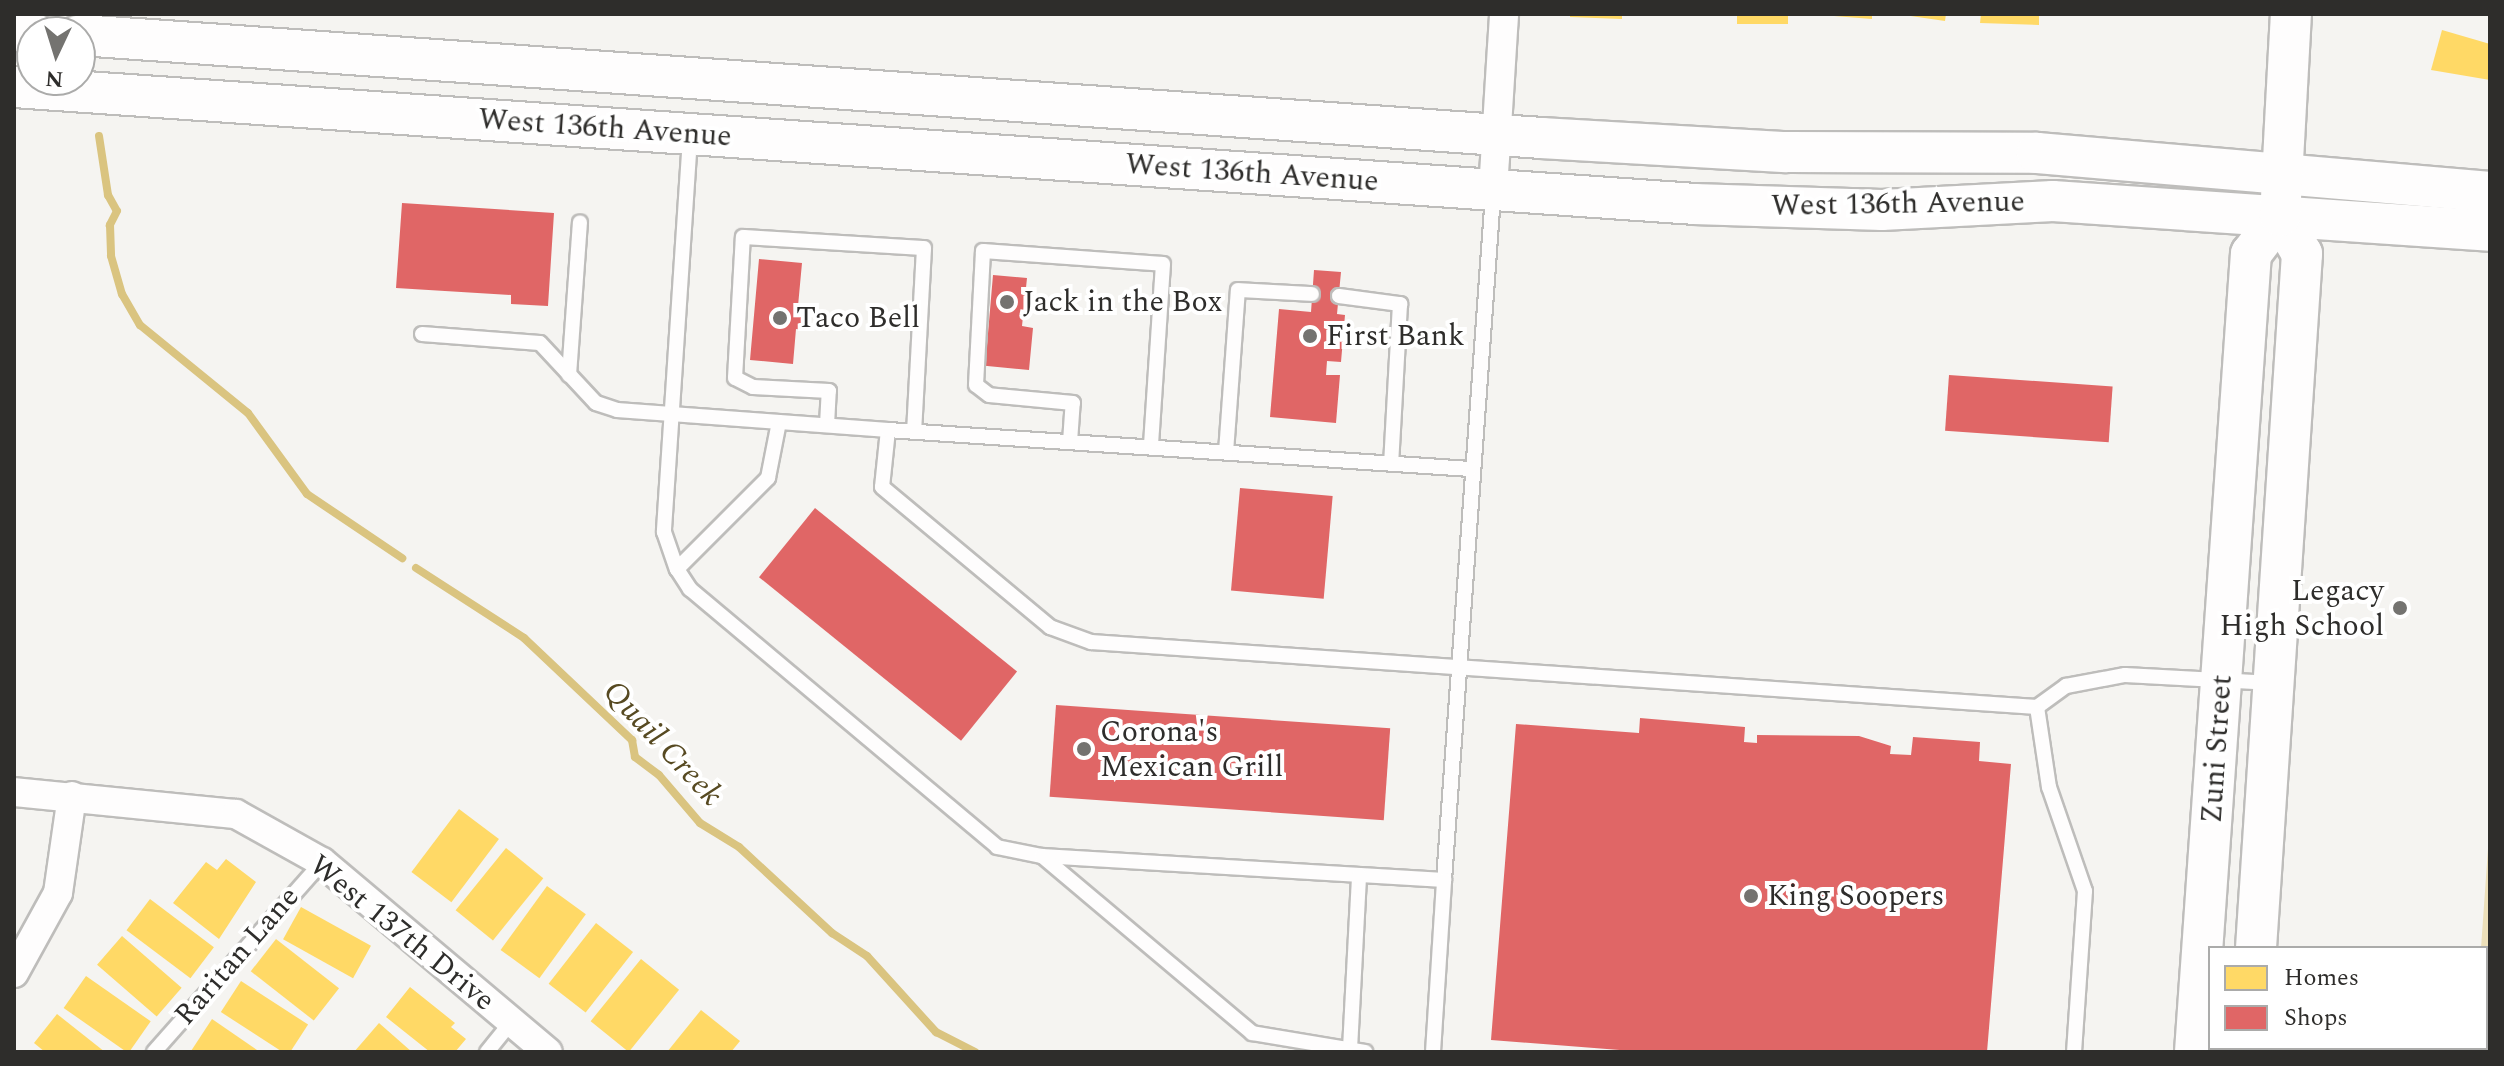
<!DOCTYPE html>
<html>
<head>
<meta charset="utf-8">
<style>
	body { margin:0 }
	#map { position:relative; width:2504px; height:1066px; overflow:hidden; background:#f5f4f1; font-family:Spectral,serif }
	div>[style] { position:absolute }
	.green>* { inset:0; background:#ecdfb9 }
	.homes>* { inset:0; background:#ffd966; transform-origin:0 0 }
	.shops>* { inset:0; background:#e06666; transform-origin:0 0 }
	.stream>* { height:8px; margin:-4px; padding:0 4px; transform-origin:4px; border-radius:4px; background:#dac480 }
	.roads { filter:drop-shadow(2px 0 #bebdbb) drop-shadow(-2px 0 #bebdbb) drop-shadow(0 2px #bebdbb) drop-shadow(0 -2px #bebdbb) }
	.lane>* { height:14px; margin:-7px; padding:0 7px; transform-origin:7px; border-radius:7px; background:#fefdfd }
	.street>* { height:28px; margin:-14px; padding:0 14px; transform-origin:14px; border-radius:14px; background:#fefdfd }
	.secondary>* { height:40px; margin:-20px; padding:0 20px; transform-origin:20px; border-radius:20px; background:#fefdfd }
	.dots>* { width:22px; height:22px; translate:-50% -50%; box-sizing:border-box; border:4px solid #fff; border-radius:50% }
	span { translate:-50% -50%; white-space:nowrap; text-align:center; line-height:1.15; -webkit-text-stroke:8px #fff; paint-order:stroke }
	.street-label { font-size:30px; color:#2e2d2b }
	.poi-label { font-size:30px; color:#2e2d2b }
	.left { translate:0 -50%; text-align:left }
	.right { translate:-100% -50%; text-align:right }
	.water-label { font-size:32px; color:#574a22; font-style:italic }
	.frame { position:absolute; inset:0; border:16px solid #2e2d2b; pointer-events:none }
	.legend { position:absolute; left:2208px; top:946px; width:280px; height:104px; box-sizing:border-box; background:#fff; border:2px solid #ababaa; margin:0; padding:10px 14px; list-style:none; font-size:24px; color:#2e2d2b }
	.legend li { display:flex; align-items:center; gap:16px; height:40px }
	.legend b { width:40px; border:2px solid #ababaa }
	.north { position:absolute; left:16px; top:16px; width:80px; height:80px; box-sizing:border-box; background:#fff; border:2px solid #ababaa; border-radius:50%; rotate:184deg; font-size:22px; font-weight:700; line-height:32px; text-align:center; color:#2e2d2b }
	.north::after { content:''; display:block; margin:auto; width:28px; height:36px; background:#747370; clip-path:polygon(50% 0,100% 100%,50% 72%,0 100%) }
</style>
</head>
<body>
<div id="map">
	<div class="green">
		<div style="clip-path:polygon(2490px 820px,2490px 982px,2486px 948px,2481px 948px)"></div>
	</div>
	<div class="homes">
		<div style="clip-path:polygon(1570px 14px,1622px 14px,1622px 19px,1570px 17px)"></div>
		<div style="left:1737px;top:14px;width:51px;height:10px"></div>
		<div style="clip-path:polygon(1834px 14px,1872px 14px,1872px 19px,1834px 16px)"></div>
		<div style="clip-path:polygon(1897px 14px,1946px 14px,1945px 21px)"></div>
		<div style="clip-path:polygon(1981px 14px,2039px 14px,2039px 25px,1980px 23px)"></div>
		<div style="clip-path:polygon(2442px 30px,2490px 44px,2490px 80px,2431px 70px)"></div>
		<div style="left:459px;top:809px;width:50px;height:79px;rotate:37deg"></div>
		<div style="left:506px;top:848px;width:48px;height:80px;rotate:39deg"></div>
		<div style="clip-path:polygon(226px 859px,256px 882px,219px 939px,173px 903px,206px 862px,217px 870px)"></div>
		<div style="left:547px;top:886px;width:48px;height:79px;rotate:36deg"></div>
		<div style="left:150px;top:899px;width:80px;height:39px;rotate:37deg"></div>
		<div style="left:301px;top:907px;width:80px;height:37px;rotate:29deg"></div>
		<div style="left:596px;top:923px;width:47px;height:77px;rotate:38deg"></div>
		<div style="left:122px;top:936px;width:79px;height:38px;rotate:41deg"></div>
		<div style="left:276px;top:939px;width:80px;height:41px;rotate:38deg"></div>
		<div style="left:641px;top:959px;width:49px;height:80px;rotate:39deg"></div>
		<div style="left:86px;top:976px;width:79px;height:39px;rotate:35deg"></div>
		<div style="left:241px;top:981px;width:80px;height:37px;rotate:33deg"></div>
		<div style="clip-path:polygon(410px 987px,455px 1023px,451px 1027px,466px 1039px,455px 1052px,430px 1052px,386px 1017px)"></div>
		<div style="clip-path:polygon(701px 1010px,740px 1041px,731px 1052px,667px 1052px)"></div>
		<div style="clip-path:polygon(57px 1014px,105px 1052px,45px 1052px,34px 1043px)"></div>
		<div style="clip-path:polygon(212px 1019px,260px 1052px,191px 1051px)"></div>
		<div style="clip-path:polygon(379px 1023px,412px 1052px,354px 1052px)"></div>
	</div>
	<div class="shops">
		<div style="clip-path:polygon(402px 203px,554px 213px,548px 306px,511px 304px,511px 295px,396px 288px)"></div>
		<div style="clip-path:polygon(759px 259px,802px 263px,798px 306px,806px 307px,804px 330px,796px 329px,793px 364px,750px 360px)"></div>
		<div style="clip-path:polygon(1314px 270px,1341px 272px,1337px 314px,1345px 315px,1341px 362px,1327px 361px,1326px 375px,1340px 375px,1336px 423px,1270px 417px,1279px 309px,1311px 312px)"></div>
		<div style="clip-path:polygon(993px 275px,1027px 278px,1022px 326px,1033px 328px,1029px 370px,977px 365px,979px 344px,987px 345px)"></div>
		<div style="left:1949px;top:375px;width:164px;height:56px;rotate:4deg"></div>
		<div style="left:1240px;top:488px;width:93px;height:103px;rotate:5deg"></div>
		<div style="left:815px;top:508px;width:260px;height:89px;rotate:39deg"></div>
		<div style="left:1056px;top:705px;width:335px;height:92px;rotate:4deg"></div>
		<div style="clip-path:polygon(1640px 718px,1745px 727px,1744px 742px,1757px 743px,1757px 735px,1859px 736px,1891px 746px,1890px 754px,1911px 755px,1913px 737px,1980px 742px,1979px 761px,2011px 764px,1987px 1052px,1645px 1052px,1491px 1040px,1516px 724px,1639px 733px)"></div>
	</div>
	<div class="stream">
		<div style="left:99px;top:136px;width:60px;rotate:81.3deg"></div>
		<div style="left:108px;top:195px;width:18px;rotate:61deg"></div>
		<div style="left:117px;top:211px;width:16px;rotate:117deg"></div>
		<div style="left:110px;top:225px;width:31px;rotate:88deg"></div>
		<div style="left:111px;top:256px;width:40px;rotate:74deg"></div>
		<div style="left:122px;top:294px;width:36px;rotate:60deg"></div>
		<div style="left:140px;top:325px;width:139px;rotate:39.2deg"></div>
		<div style="left:248px;top:413px;width:100px;rotate:53.9deg"></div>
		<div style="left:307px;top:494px;width:115px;rotate:34deg"></div>
		<div style="left:416px;top:568px;width:129px;rotate:32.9deg"></div>
		<div style="left:524px;top:638px;width:149px;rotate:43.4deg"></div>
		<div style="left:632px;top:740px;width:17px;rotate:80deg"></div>
		<div style="left:635px;top:757px;width:30px;rotate:37deg"></div>
		<div style="left:659px;top:775px;width:63px;rotate:49.5deg"></div>
		<div style="left:700px;top:823px;width:46px;rotate:31.6deg"></div>
		<div style="left:739px;top:847px;width:127px;rotate:42.8deg"></div>
		<div style="left:832px;top:933px;width:42px;rotate:33.3deg"></div>
		<div style="left:867px;top:956px;width:103px;rotate:47.8deg"></div>
		<div style="left:936px;top:1032px;width:44px;rotate:27.1deg"></div>
	</div>
	<div class="roads">
		<div class="lane">
			<div style="left:690px;top:138px;width:395px;rotate:93.8deg"></div>
			<div style="left:664px;top:532px;width:39px;rotate:71deg"></div>
			<div style="left:677px;top:569px;width:24px;rotate:57deg"></div>
			<div style="left:690px;top:589px;width:401px;rotate:40deg"></div>
			<div style="left:997px;top:847px;width:46px;rotate:11.3deg"></div>
			<div style="left:1042px;top:856px;width:403px;rotate:3.4deg"></div>
			<div style="left:1444px;top:880px;width:688px;rotate:-85.91deg"></div>
			<div style="left:1339px;top:296px;width:62px;rotate:7.5deg"></div>
			<div style="left:1400px;top:304px;width:159px;rotate:93.2deg"></div>
			<div style="left:422px;top:334px;width:118px;rotate:4.4deg"></div>
			<div style="left:540px;top:343px;width:82px;rotate:47deg"></div>
			<div style="left:596px;top:403px;width:22px;rotate:18deg"></div>
			<div style="left:617px;top:410px;width:272px;rotate:4.2deg"></div>
			<div style="left:888px;top:430px;width:57px;rotate:96deg"></div>
			<div style="left:882px;top:487px;width:219px;rotate:39.8deg"></div>
			<div style="left:1050px;top:627px;width:44px;rotate:20.1deg"></div>
			<div style="left:1091px;top:642px;width:948px;rotate:3.93deg"></div>
			<div style="left:2037px;top:707px;width:36px;rotate:-36deg"></div>
			<div style="left:2066px;top:686px;width:60px;rotate:-10.6deg"></div>
			<div style="left:2125px;top:675px;width:148px;rotate:3.1deg"></div>
			<div style="left:569px;top:375px;width:153px;rotate:-85.9deg"></div>
			<div style="left:827px;top:425px;width:34px;rotate:-87deg"></div>
			<div style="left:829px;top:391px;width:76px;rotate:-177deg"></div>
			<div style="left:753px;top:387px;width:20px;rotate:-153deg"></div>
			<div style="left:735px;top:378px;width:141px;rotate:-86.8deg"></div>
			<div style="left:743px;top:237px;width:181px;rotate:3.5deg"></div>
			<div style="left:924px;top:248px;width:183px;rotate:93.1deg"></div>
			<div style="left:888px;top:430px;width:583px;rotate:3.83deg"></div>
			<div style="left:1070px;top:442px;width:39px;rotate:-86deg"></div>
			<div style="left:1073px;top:403px;width:84px;rotate:-174.6deg"></div>
			<div style="left:989px;top:395px;width:16px;rotate:-142deg"></div>
			<div style="left:976px;top:385px;width:134px;rotate:-87deg"></div>
			<div style="left:983px;top:251px;width:180px;rotate:4.1deg"></div>
			<div style="left:1163px;top:264px;width:183px;rotate:93.8deg"></div>
			<div style="left:1226px;top:452px;width:162px;rotate:-85.8deg"></div>
			<div style="left:1238px;top:290px;width:74px;rotate:3.1deg"></div>
			<div style="left:677px;top:569px;width:129px;rotate:-45deg"></div>
			<div style="left:768px;top:478px;width:57px;rotate:-78.9deg"></div>
			<div style="left:2037px;top:707px;width:81px;rotate:81.5deg"></div>
			<div style="left:2049px;top:787px;width:110px;rotate:70.9deg"></div>
			<div style="left:2085px;top:891px;width:161px;rotate:93.9deg"></div>
			<div style="left:1042px;top:856px;width:275px;rotate:40.1deg"></div>
			<div style="left:1252px;top:1033px;width:115px;rotate:9.5deg"></div>
			<div style="left:1350px;top:1049px;width:174px;rotate:-87deg"></div>
			<div style="left:154px;top:1052px;width:254px;rotate:-48.5deg"></div>
			<div style="left:487px;top:1052px;width:38px;rotate:-51deg"></div>
			<div style="left:1433px;top:1052px;width:172px;rotate:-86.3deg"></div>
		</div>
		<div class="street">
			<div style="left:1493px;top:190px;width:176px;rotate:-86.4deg"></div>
			<div style="left:14px;top:792px;width:223px;rotate:5.7deg"></div>
			<div style="left:236px;top:814px;width:98px;rotate:29.2deg"></div>
			<div style="left:322px;top:862px;width:295px;rotate:40.1deg"></div>
			<div style="left:14px;top:973px;width:91px;rotate:-61.2deg"></div>
			<div style="left:58px;top:893px;width:98px;rotate:-81.8deg"></div>
		</div>
		<div class="secondary">
			<div style="left:14px;top:31px;width:18px;rotate:3deg"></div>
			<div style="left:80px;top:35px;width:1465px;rotate:4.03deg"></div>
			<div style="left:1541px;top:138px;width:246px;rotate:3.3deg"></div>
			<div style="left:1787px;top:152px;width:250px;rotate:0.2deg"></div>
			<div style="left:2037px;top:153px;width:455px;rotate:4.9deg"></div>
			<div style="left:14px;top:87px;width:1684px;rotate:3.98deg"></div>
			<div style="left:1694px;top:204px;width:188px;rotate:1.8deg"></div>
			<div style="left:1882px;top:210px;width:171px;rotate:-3deg"></div>
			<div style="left:2053px;top:201px;width:438px;rotate:3.9deg"></div>
			<div style="left:2256px;top:948px;width:696px;rotate:-86.21deg"></div>
			<div style="left:2302px;top:254px;width:44px;rotate:-120.1deg"></div>
			<div style="left:2195px;top:1052px;width:800px;rotate:-85.99deg"></div>
			<div style="left:2251px;top:254px;width:48px;rotate:-52.7deg"></div>
			<div style="left:2280px;top:216px;width:202px;rotate:-86.9deg"></div>
			<div style="left:2250px;top:1052px;width:4px;rotate:-90deg"></div>
		</div>
	</div>
	<div class="dots">
		<div style="left:1007px;top:302px;background:#747370"></div>
		<div style="left:780px;top:318px;background:#747370"></div>
		<div style="left:1310px;top:336px;background:#747370"></div>
		<div style="left:2400px;top:608px;background:#747370"></div>
		<div style="left:1084px;top:749px;background:#747370"></div>
		<div style="left:1751px;top:896px;background:#747370"></div>
	</div>
	<div class="street-label">
		<span style="left:605px;top:128px;rotate:4deg">West 136th Avenue</span>
		<span style="left:1252px;top:173px;rotate:4deg">West 136th Avenue</span>
		<span style="left:1898px;top:204px;rotate:-1deg">West 136th Avenue</span>
		<span style="left:2217px;top:749px;rotate:-86deg">Zuni Street</span>
		<span style="left:402px;top:933px;rotate:39deg">West 137th Drive</span>
		<span style="left:237px;top:956px;rotate:-49deg">Raritan Lane</span>
	</div>
	<div class="poi-label">
		<span class="left" style="left:1023px;top:302px">Jack in the Box</span>
		<span class="left" style="left:796px;top:318px">Taco Bell</span>
		<span class="left" style="left:1326px;top:336px">First Bank</span>
		<span class="right" style="left:2384px;top:608px">Legacy<br>High School</span>
		<span class="left" style="left:1100px;top:749px">Corona's<br>Mexican Grill</span>
		<span class="left" style="left:1767px;top:896px">King Soopers</span>
	</div>
	<div class="water-label">
		<span style="left:662px;top:744px;rotate:47deg">Quail Creek</span>
	</div>
	<div class="frame"></div>
	<ul class="legend">
	<li><b style="height:22px;background:#ffd966"></b>Homes</li>
	<li><b style="height:22px;background:#e06666"></b>Shops</li>
	</ul>
	<div class="north">N</div>
</div>
</body>
</html>
